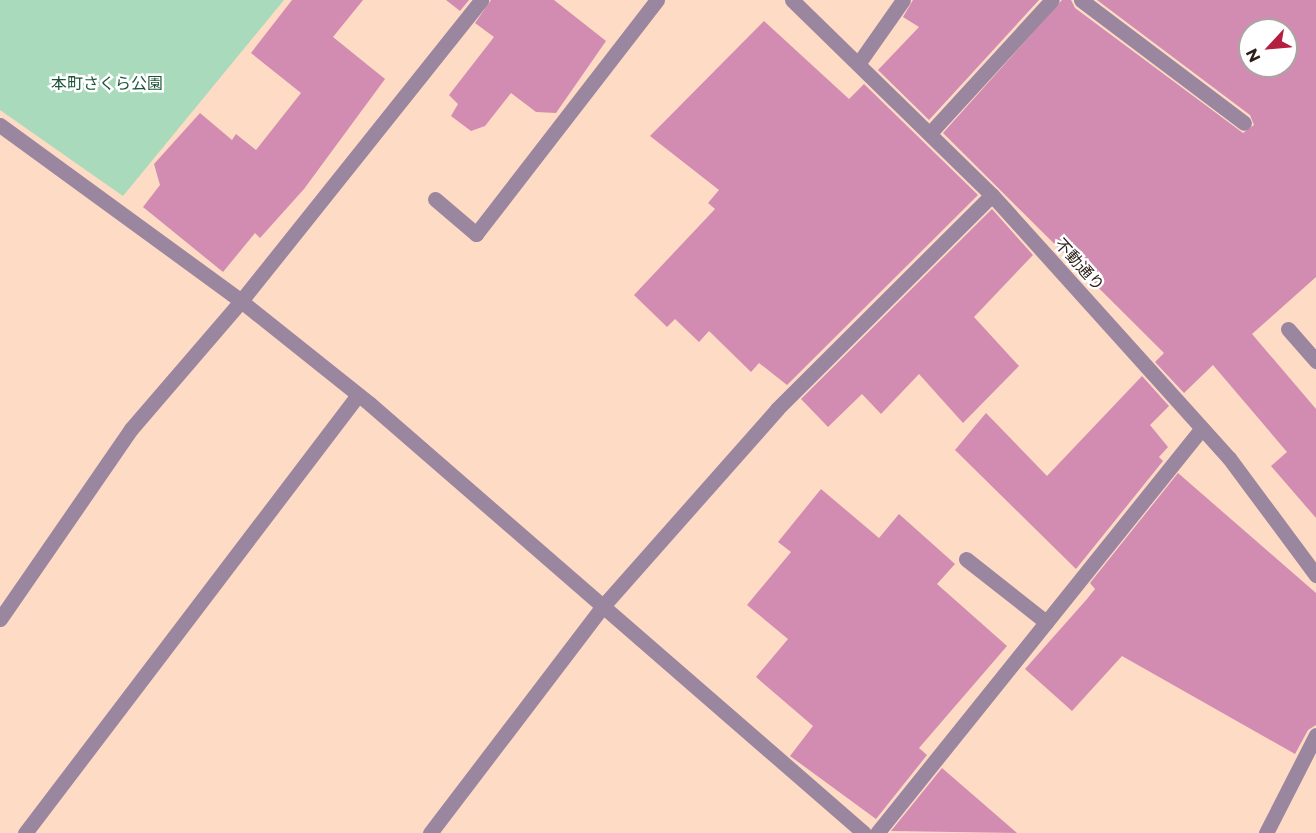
<!DOCTYPE html>
<html>
<head>
<meta charset="utf-8">
<style>
	body { margin:0 }
	#map { position:relative; width:1316px; height:833px; overflow:hidden; background:#fddbc5; font-family:Montserrat,"Noto Sans JP",sans-serif }
	div>[style] { position:absolute }
	.green>* { inset:0; background:#a8dabb }
	.building>* { inset:0; background:#d28cb2 }
	.service>* { height:15px; margin:-7.5px; padding:0 7.5px; transform-origin:7.5px; border-radius:7.5px; background:#9b86a0 }
	.minor>* { height:15px; margin:-7.5px; padding:0 7.5px; transform-origin:7.5px; border-radius:7.5px; background:#9b86a0 }
	span { translate:-50% -50%; white-space:nowrap; text-align:center; line-height:1.15; -webkit-text-stroke:5px #fff; paint-order:stroke }
	.park-label { font-size:16px; color:#1c5538 }
	.street-label { font-size:16px; color:#2a1e16 }
	.north { position:absolute; left:1238px; top:18px; width:60px; height:60px; box-sizing:border-box; background:#fff; border:2px solid #aaa5a2; border-radius:50%; rotate:244deg; font-size:16px; font-weight:700; line-height:24px; text-align:center; color:#2a1e16 }
	.north::after { content:''; display:block; margin:auto; width:21px; height:27px; background:#b21f3f; clip-path:polygon(50% 0,100% 100%,50% 72%,0 100%) }
</style>
</head>
<body>
<div id="map">
	<div class="green">
		<div style="clip-path:polygon(0 0,284px 0,123px 196px,0 110px)"></div>
	</div>
	<div class="building">
		<div style="clip-path:polygon(292px 0,363px 0,333px 37px,385px 79px,304px 189px,260px 238px,255px 233px,223px 272px,143px 207px,160px 185px,154px 164px,200px 113px,232px 140px,236px 134px,256px 150px,301px 93px,251px 53px)"></div>
		<div style="clip-path:polygon(446px 0,469px 0,460px 11px)"></div>
		<div style="clip-path:polygon(491px 0,554px 0,606px 41px,556px 113px,536px 112px,511px 93px,485px 126px,471px 131px,451px 116px,458px 104px,449px 95px,494px 37px,475px 23px)"></div>
		<div style="clip-path:polygon(913px 0,1039px 0,929px 120px,878px 70px,919px 27px,903px 17px)"></div>
		<div style="clip-path:polygon(evenodd,1062px 0,1071px 0,1075px 8px,1243px 133px,1254px 125px,1250px 115px,1097px 0,1316px 0,1316px 277px,1252px 334px,1316px 409px,1316px 518px,1271px 466px,1287px 452px,1213px 365px,1184px 393px,1155px 362px,1164px 353px,943px 133px,1062px 0,1250px 30px,1286px 30px,1286px 66px,1250px 66px,1250px 30px)"></div>
		<div style="clip-path:polygon(764px 21px,849px 99px,864px 84px,978px 195px,787px 385px,759px 363px,751px 372px,709px 331px,699px 342px,675px 319px,667px 327px,634px 295px,715px 209px,708px 203px,719px 190px,650px 136px)"></div>
		<div style="clip-path:polygon(992px 209px,1033px 255px,974px 317px,1019px 366px,963px 423px,919px 374px,881px 414px,862px 394px,828px 427px,801px 399px)"></div>
		<div style="clip-path:polygon(1142px 376px,1169px 406px,1150px 425px,1168px 447px,1159px 457px,1163px 461px,1076px 569px,955px 450px,986px 413px,1047px 476px)"></div>
		<div style="clip-path:polygon(1178px 473px,1316px 593px,1316px 725px,1308px 730px,1295px 754px,1122px 656px,1072px 711px,1025px 669px,1087px 599px,1095px 589px,1090px 583px)"></div>
		<div style="clip-path:polygon(821px 489px,879px 538px,899px 514px,955px 564px,937px 584px,1007px 646px,919px 748px,927px 755px,876px 819px,790px 756px,813px 726px,756px 677px,788px 639px,747px 605px,791px 552px,778px 542px)"></div>
		<div style="clip-path:polygon(942px 768px,1017px 833px,891px 831px)"></div>
	</div>
	<div class="service">
		<div style="left:1081px;top:0;width:204px;rotate:37deg"></div>
		<div style="left:930px;top:133px;width:180px;rotate:-47.5deg"></div>
		<div style="left:435px;top:199px;width:54px;rotate:40.5deg"></div>
		<div style="left:476px;top:234px;width:296px;rotate:-52.3deg"></div>
		<div style="left:1288px;top:329px;width:43px;rotate:48.8deg"></div>
		<div style="left:966px;top:559px;width:102px;rotate:38.2deg"></div>
		<div style="left:25px;top:833px;width:550px;rotate:-52.76deg"></div>
		<div style="left:430px;top:833px;width:285px;rotate:-52.7deg"></div>
		<div style="left:603px;top:606px;width:263px;rotate:-48.5deg"></div>
		<div style="left:777px;top:409px;width:303px;rotate:-44.9deg"></div>
		<div style="left:877px;top:833px;width:519px;rotate:-51.25deg"></div>
	</div>
	<div class="minor">
		<div style="left:792px;top:0;width:279px;rotate:44.3deg"></div>
		<div style="left:992px;top:195px;width:354px;rotate:48deg"></div>
		<div style="left:1229px;top:458px;width:146px;rotate:53.4deg"></div>
		<div style="left:858px;top:64px;width:78px;rotate:-54.9deg"></div>
		<div style="left:0;top:125px;width:298px;rotate:36.1deg"></div>
		<div style="left:241px;top:301px;width:165px;rotate:38.6deg"></div>
		<div style="left:370px;top:404px;width:654px;rotate:40.97deg"></div>
		<div style="left:0;top:619px;width:231px;rotate:-55.4deg"></div>
		<div style="left:131px;top:429px;width:169px;rotate:-49.3deg"></div>
		<div style="left:241px;top:301px;width:385px;rotate:-51.4deg"></div>
		<div style="left:1266px;top:833px;width:110px;rotate:-63deg"></div>
	</div>
	<div class="park-label">
		<span style="left:107px;top:84px">本町さくら公園</span>
	</div>
	<div class="street-label">
		<span style="left:1079px;top:265px;rotate:48deg">不動通り</span>
	</div>
	<div class="north">N</div>
</div>
</body>
</html>
